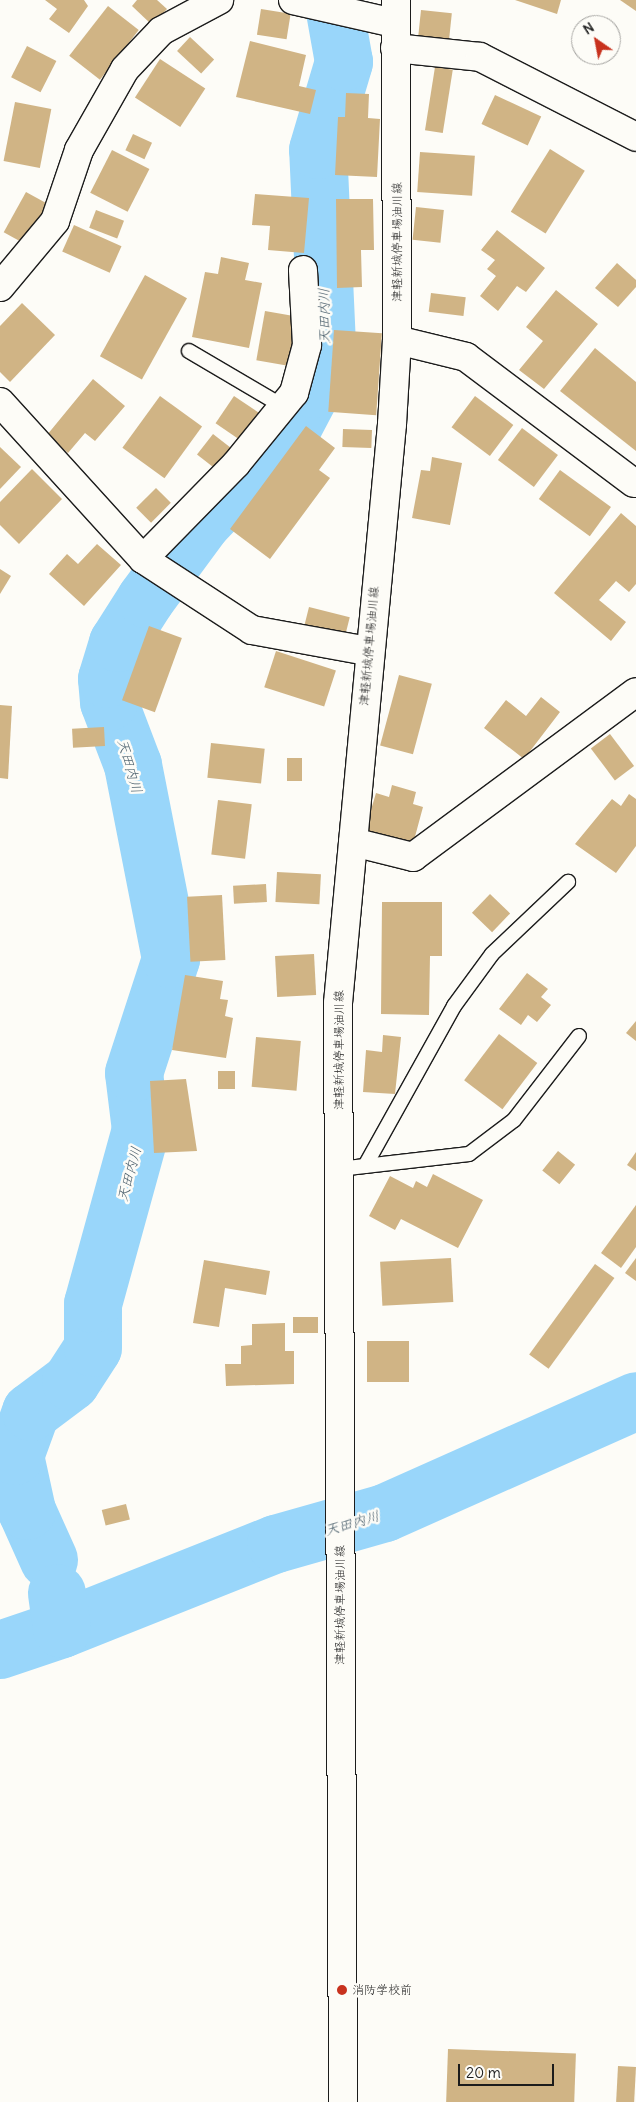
<!DOCTYPE html>
<html>
<head>
<meta charset="utf-8">
<style>
	body { margin:0 }
	#map { position:relative; width:636px; height:2102px; overflow:hidden; background:#fdfcf7; font-family:Delius,"Klee One",sans-serif }
	div>[style] { position:absolute }
	.river>* { height:58px; margin:-29px; padding:0 29px; transform-origin:29px; border-radius:29px; background:#99d6fa }
	.building>* { inset:0; background:#d0b485; transform-origin:0 0 }
	.roads { filter:drop-shadow(1px 0 #1c1c1c) drop-shadow(-1px 0 #1c1c1c) drop-shadow(0 1px #1c1c1c) drop-shadow(0 -1px #1c1c1c) }
	.service>* { height:14px; margin:-7px; padding:0 7px; transform-origin:7px; border-radius:7px; background:#fdfcf7 }
	.minor>* { height:28px; margin:-14px; padding:0 14px; transform-origin:14px; border-radius:14px; background:#fdfcf7 }
	.secondary>* { height:28px; margin:-14px; padding:0 14px; transform-origin:14px; border-radius:14px; background:#fdfcf7 }
	.dots>* { width:14px; height:14px; translate:-50% -50%; box-sizing:border-box; border:2px solid #fdfcf7; border-radius:50% }
	span { translate:-50% -50%; white-space:nowrap; text-align:center; line-height:1.15; -webkit-text-stroke:5px #fdfcf7; paint-order:stroke }
	.street-label { font-size:12px; color:#1c1c1c }
	.poi-label { font-size:12px; color:#1c1c1c }
	.left { translate:0 -50%; text-align:left }
	.water-label { font-size:14px; color:#485d6a; font-style:italic }
	.north { position:absolute; left:571px; top:15px; width:50px; height:50px; box-sizing:border-box; background:#fdfcf7; border:1px solid #a3a29f; border-radius:50%; rotate:327deg; font-size:14px; font-weight:700; line-height:20px; text-align:center; color:#1c1c1c }
	.north::after { content:''; display:block; margin:auto; width:18px; height:22px; background:#c8321e; clip-path:polygon(50% 0,100% 100%,50% 72%,0 100%) }
	.scale { position:absolute; left:458px; top:2064px; width:96px; height:22px; box-sizing:border-box; border:2px solid #1c1c1c; border-top:0; padding-left:6px; font-size:15px; line-height:18px; white-space:nowrap; color:#1c1c1c; -webkit-text-stroke:4px #fdfcf7; paint-order:stroke }
</style>
</head>
<body>
<div id="map">
	<div class="river">
		<div style="left:49px;top:1560px;width:54px;rotate:-114.2deg"></div>
		<div style="left:27px;top:1511px;width:56px;rotate:-102.3deg"></div>
		<div style="left:15px;top:1456px;width:47px;rotate:-70deg"></div>
		<div style="left:31px;top:1412px;width:50px;rotate:-36.9deg"></div>
		<div style="left:71px;top:1382px;width:40px;rotate:-57.1deg"></div>
		<div style="left:93px;top:1348px;width:44px;rotate:-90deg"></div>
		<div style="left:93px;top:1304px;width:180px;rotate:-74.6deg"></div>
		<div style="left:141px;top:1130px;width:57px;rotate:-97deg"></div>
		<div style="left:134px;top:1073px;width:120px;rotate:-72deg"></div>
		<div style="left:171px;top:959px;width:198px;rotate:-101.1deg"></div>
		<div style="left:133px;top:765px;width:67px;rotate:-110.9deg"></div>
		<div style="left:109px;top:702px;width:23px;rotate:-95deg"></div>
		<div style="left:107px;top:679px;width:38px;rotate:-73deg"></div>
		<div style="left:118px;top:643px;width:52px;rotate:-57.5deg"></div>
		<div style="left:146px;top:599px;width:94px;rotate:-53.6deg"></div>
		<div style="left:202px;top:523px;width:130px;rotate:-46.2deg"></div>
		<div style="left:292px;top:429px;width:45px;rotate:-62.3deg"></div>
		<div style="left:313px;top:389px;width:46px;rotate:-72.3deg"></div>
		<div style="left:327px;top:345px;width:195px;rotate:-92.6deg"></div>
		<div style="left:318px;top:150px;width:92px;rotate:-73.5deg"></div>
		<div style="left:344px;top:62px;width:63px;rotate:-100.1deg"></div>
		<div style="left:62px;top:1629px;width:230px;rotate:-21.7deg"></div>
		<div style="left:276px;top:1544px;width:113px;rotate:-15.9deg"></div>
		<div style="left:385px;top:1513px;width:275px;rotate:-24deg"></div>
		<div style="left:0;top:1650px;width:65px;rotate:-18.7deg"></div>
		<div style="left:62px;top:1629px;width:36px;rotate:-98deg"></div>
	</div>
	<div class="building">
		<div style="clip-path:polygon(45px 0,84px 0,88px 6px,69px 33px,49px 19px,57px 9px)"></div>
		<div style="clip-path:polygon(137px 0,157px 0,167px 9px,152px 25px,132px 6px)"></div>
		<div style="clip-path:polygon(515px 0,561px 0,557px 14px)"></div>
		<div style="clip-path:polygon(620px 0,636px 0,636px 11px)"></div>
		<div style="left:108px;top:6px;width:39px;height:63px;rotate:38deg"></div>
		<div style="left:261px;top:9px;width:30px;height:26px;rotate:9deg"></div>
		<div style="left:421px;top:10px;width:31px;height:26px;rotate:6deg"></div>
		<div style="left:190px;top:37px;width:33px;height:19px;rotate:43deg"></div>
		<div style="clip-path:polygon(250px 41px,306px 55px,299px 86px,316px 90px,310px 114px,236px 97px)"></div>
		<div style="left:27px;top:46px;width:33px;height:35px;rotate:27deg"></div>
		<div style="left:160px;top:59px;width:54px;height:46px;rotate:33deg"></div>
		<div style="left:435px;top:67px;width:18px;height:64px;rotate:9deg"></div>
		<div style="clip-path:polygon(346px 93px,369px 94px,368px 118px,380px 119px,377px 177px,335px 175px,338px 117px,345px 117px)"></div>
		<div style="left:495px;top:95px;width:51px;height:32px;rotate:25deg"></div>
		<div style="left:15px;top:102px;width:37px;height:60px;rotate:11deg"></div>
		<div style="left:133px;top:134px;width:21px;height:18px;rotate:25deg"></div>
		<div style="left:550px;top:149px;width:41px;height:74px;rotate:32deg"></div>
		<div style="left:112px;top:150px;width:42px;height:48px;rotate:27deg"></div>
		<div style="left:420px;top:152px;width:55px;height:40px;rotate:4deg"></div>
		<div style="left:26px;top:192px;width:26px;height:46px;rotate:29deg"></div>
		<div style="clip-path:polygon(255px 194px,309px 198px,304px 253px,268px 250px,270px 226px,252px 225px)"></div>
		<div style="clip-path:polygon(336px 199px,373px 199px,374px 250px,361px 250px,362px 287px,337px 288px)"></div>
		<div style="left:416px;top:207px;width:28px;height:33px;rotate:6deg"></div>
		<div style="left:96px;top:210px;width:30px;height:19px;rotate:21deg"></div>
		<div style="left:74px;top:225px;width:52px;height:29px;rotate:24deg"></div>
		<div style="clip-path:polygon(497px 230px,545px 268px,526px 292px,517px 286px,498px 311px,480px 296px,496px 276px,487px 269px,495px 260px,481px 250px)"></div>
		<div style="clip-path:polygon(221px 257px,249px 263px,245px 280px,262px 283px,249px 348px,192px 337px,205px 272px,218px 274px)"></div>
		<div style="clip-path:polygon(617px 263px,636px 280px,636px 287px,618px 307px,595px 288px)"></div>
		<div style="left:145px;top:275px;width:48px;height:93px;rotate:29deg"></div>
		<div style="clip-path:polygon(556px 290px,598px 324px,544px 389px,519px 370px,543px 341px,526px 327px)"></div>
		<div style="left:431px;top:293px;width:35px;height:19px;rotate:7deg"></div>
		<div style="clip-path:polygon(22px 303px,55px 335px,10px 382px,0 372px,0 326px)"></div>
		<div style="left:265px;top:311px;width:35px;height:50px;rotate:10deg"></div>
		<div style="left:334px;top:330px;width:48px;height:82px;rotate:4deg"></div>
		<div style="clip-path:polygon(595px 348px,636px 382px,636px 451px,560px 391px)"></div>
		<div style="clip-path:polygon(93px 379px,125px 406px,95px 441px,85px 433px,68px 453px,47px 435px)"></div>
		<div style="left:160px;top:396px;width:52px;height:64px;rotate:36deg"></div>
		<div style="left:234px;top:396px;width:30px;height:33px;rotate:34deg"></div>
		<div style="left:475px;top:396px;width:48px;height:39px;rotate:37deg"></div>
		<div style="clip-path:polygon(306px 426px,335px 448px,319px 470px,330px 478px,270px 559px,230px 529px)"></div>
		<div style="left:522px;top:428px;width:45px;height:40px;rotate:37deg"></div>
		<div style="left:343px;top:429px;width:29px;height:18px;rotate:2deg"></div>
		<div style="left:213px;top:434px;width:29px;height:26px;rotate:38deg"></div>
		<div style="clip-path:polygon(0 447px,21px 467px,0 489px)"></div>
		<div style="clip-path:polygon(432px 457px,462px 463px,450px 525px,412px 518px,421px 470px,430px 471px)"></div>
		<div style="clip-path:polygon(32px 469px,62px 499px,19px 544px,0 525px,0 502px)"></div>
		<div style="left:560px;top:470px;width:63px;height:36px;rotate:36deg"></div>
		<div style="left:156px;top:488px;width:21px;height:28px;rotate:45deg"></div>
		<div style="clip-path:polygon(621px 513px,636px 526px,636px 584px,629px 592px,616px 581px,599px 600px,626px 622px,611px 641px,554px 593px)"></div>
		<div style="clip-path:polygon(97px 544px,121px 565px,84px 606px,49px 574px,67px 554px,78px 564px)"></div>
		<div style="clip-path:polygon(0 569px,11px 576px,0 594px)"></div>
		<div style="left:309px;top:607px;width:42px;height:22px;rotate:14deg"></div>
		<div style="left:149px;top:626px;width:35px;height:79px;rotate:20deg"></div>
		<div style="left:276px;top:651px;width:63px;height:38px;rotate:18deg"></div>
		<div style="left:399px;top:675px;width:34px;height:73px;rotate:15deg"></div>
		<div style="clip-path:polygon(541px 697px,560px 712px,524px 759px,484px 728px,506px 700px,526px 716px)"></div>
		<div style="clip-path:polygon(0 705px,12px 706px,8px 779px,0 778px)"></div>
		<div style="left:104px;top:727px;width:19px;height:32px;rotate:87deg"></div>
		<div style="left:610px;top:734px;width:40px;height:24px;rotate:53deg"></div>
		<div style="left:211px;top:743px;width:54px;height:35px;rotate:6deg"></div>
		<div style="left:287px;top:758px;width:15px;height:23px"></div>
		<div style="clip-path:polygon(392px 785px,416px 792px,413px 804px,423px 807px,413px 844px,365px 830px,376px 793px,389px 797px)"></div>
		<div style="clip-path:polygon(629px 794px,636px 799px,636px 846px,616px 873px,575px 844px,612px 799px,621px 806px)"></div>
		<div style="left:218px;top:800px;width:34px;height:55px;rotate:7deg"></div>
		<div style="left:277px;top:872px;width:44px;height:30px;rotate:3deg"></div>
		<div style="left:266px;top:884px;width:18px;height:33px;rotate:87deg"></div>
		<div style="left:490px;top:894px;width:28px;height:26px;rotate:44deg"></div>
		<div style="left:222px;top:895px;width:65px;height:35px;rotate:87deg"></div>
		<div style="clip-path:polygon(382px 902px,442px 902px,442px 956px,430px 956px,429px 1015px,381px 1014px)"></div>
		<div style="left:314px;top:954px;width:41px;height:39px;rotate:87deg"></div>
		<div style="clip-path:polygon(527px 973px,548px 989px,541px 997px,551px 1005px,537px 1022px,528px 1015px,521px 1025px,499px 1009px)"></div>
		<div style="clip-path:polygon(185px 975px,223px 981px,220px 999px,228px 1000px,225px 1016px,233px 1018px,226px 1058px,172px 1050px)"></div>
		<div style="clip-path:polygon(636px 1021px,636px 1041px,626px 1033px)"></div>
		<div style="left:499px;top:1034px;width:48px;height:58px;rotate:37deg"></div>
		<div style="clip-path:polygon(383px 1035px,401px 1037px,395px 1094px,363px 1092px,366px 1050px,382px 1052px)"></div>
		<div style="left:256px;top:1037px;width:45px;height:50px;rotate:5deg"></div>
		<div style="left:218px;top:1071px;width:17px;height:18px"></div>
		<div style="clip-path:polygon(186px 1079px,197px 1151px,154px 1153px,150px 1081px)"></div>
		<div style="left:558px;top:1151px;width:22px;height:25px;rotate:39deg"></div>
		<div style="clip-path:polygon(636px 1152px,636px 1171px,627px 1165px)"></div>
		<div style="clip-path:polygon(433px 1174px,483px 1200px,458px 1248px,401px 1219px,395px 1230px,369px 1216px,390px 1176px,413px 1188px,416px 1181px,427px 1187px)"></div>
		<div style="clip-path:polygon(636px 1205px,636px 1247px,621px 1268px,601px 1253px)"></div>
		<div style="left:451px;top:1258px;width:44px;height:71px;rotate:87deg"></div>
		<div style="clip-path:polygon(636px 1258px,636px 1281px,625px 1273px)"></div>
		<div style="clip-path:polygon(204px 1260px,270px 1271px,266px 1295px,225px 1288px,219px 1327px,193px 1323px)"></div>
		<div style="left:595px;top:1264px;width:24px;height:112px;rotate:36deg"></div>
		<div style="left:293px;top:1317px;width:25px;height:16px"></div>
		<div style="clip-path:polygon(285px 1323px,285px 1351px,294px 1351px,294px 1384px,226px 1386px,225px 1364px,241px 1364px,241px 1346px,252px 1345px,252px 1324px)"></div>
		<div style="left:367px;top:1341px;width:42px;height:41px"></div>
		<div style="left:126px;top:1504px;width:16px;height:25px;rotate:76deg"></div>
		<div style="left:448px;top:2049px;width:128px;height:53px;rotate:2deg"></div>
		<div style="left:618px;top:2066px;width:18px;height:36px;rotate:3deg"></div>
	</div>
	<div class="roads">
		<div class="service">
			<div style="left:189px;top:351px;width:110px;rotate:30.5deg"></div>
			<div style="left:365px;top:1166px;width:183px;rotate:-60.9deg"></div>
			<div style="left:454px;top:1006px;width:64px;rotate:-53.8deg"></div>
			<div style="left:492px;top:954px;width:105px;rotate:-43.5deg"></div>
			<div style="left:339px;top:1169px;width:131px;rotate:-6.6deg"></div>
			<div style="left:469px;top:1154px;width:56px;rotate:-37.1deg"></div>
			<div style="left:514px;top:1120px;width:106px;rotate:-52.3deg"></div>
		</div>
		<div class="minor">
			<div style="left:293px;top:0;width:104px;rotate:12.8deg"></div>
			<div style="left:395px;top:48px;width:85px;rotate:6deg"></div>
			<div style="left:480px;top:57px;width:175px;rotate:27.1deg"></div>
			<div style="left:0;top:287px;width:86px;rotate:-50.2deg"></div>
			<div style="left:55px;top:221px;width:75px;rotate:-71.3deg"></div>
			<div style="left:79px;top:150px;width:93px;rotate:-60.4deg"></div>
			<div style="left:125px;top:69px;width:52px;rotate:-46.5deg"></div>
			<div style="left:161px;top:31px;width:66px;rotate:-28.1deg"></div>
			<div style="left:397px;top:340px;width:71px;rotate:13.8deg"></div>
			<div style="left:466px;top:357px;width:210px;rotate:36.9deg"></div>
			<div style="left:0;top:402px;width:212px;rotate:47.7deg"></div>
			<div style="left:143px;top:559px;width:133px;rotate:-45.6deg"></div>
			<div style="left:236px;top:464px;width:92px;rotate:-50.8deg"></div>
			<div style="left:294px;top:393px;width:50px;rotate:-74.8deg"></div>
			<div style="left:307px;top:345px;width:75px;rotate:-93.1deg"></div>
			<div style="left:143px;top:559px;width:130px;rotate:33.1deg"></div>
			<div style="left:252px;top:630px;width:118px;rotate:10.3deg"></div>
			<div style="left:353px;top:842px;width:62px;rotate:14deg"></div>
			<div style="left:413px;top:857px;width:277px;rotate:-36.5deg"></div>
		</div>
		<div class="secondary">
			<div style="left:343px;top:2102px;width:1099px;rotate:-90.26deg"></div>
			<div style="left:338px;top:1003px;width:582px;rotate:-84.67deg"></div>
			<div style="left:392px;top:424px;width:84px;rotate:-86.6deg"></div>
			<div style="left:397px;top:340px;width:340px;rotate:-90.2deg"></div>
		</div>
	</div>
	<div class="dots">
		<div style="left:342px;top:1990px;background:#c8321e"></div>
	</div>
	<div class="street-label">
		<span style="left:397px;top:242px;rotate:-90deg">津軽新城停車場油川線</span>
		<span style="left:369px;top:646px;rotate:-85deg">津軽新城停車場油川線</span>
		<span style="left:339px;top:1050px;rotate:-90deg">津軽新城停車場油川線</span>
		<span style="left:340px;top:1605px;rotate:-90deg">津軽新城停車場油川線</span>
	</div>
	<div class="poi-label">
		<span class="left" style="left:352px;top:1990px">消防学校前</span>
	</div>
	<div class="water-label">
		<span style="left:324px;top:316px;rotate:-91deg">天田内川</span>
		<span style="left:130px;top:766px;rotate:74deg">天田内川</span>
		<span style="left:129px;top:1174px;rotate:-75deg">天田内川</span>
		<span style="left:352px;top:1523px;rotate:-16deg">天田内川</span>
	</div>
	<div class="north">N</div>
	<div class="scale">20 m</div>
</div>
</body>
</html>
